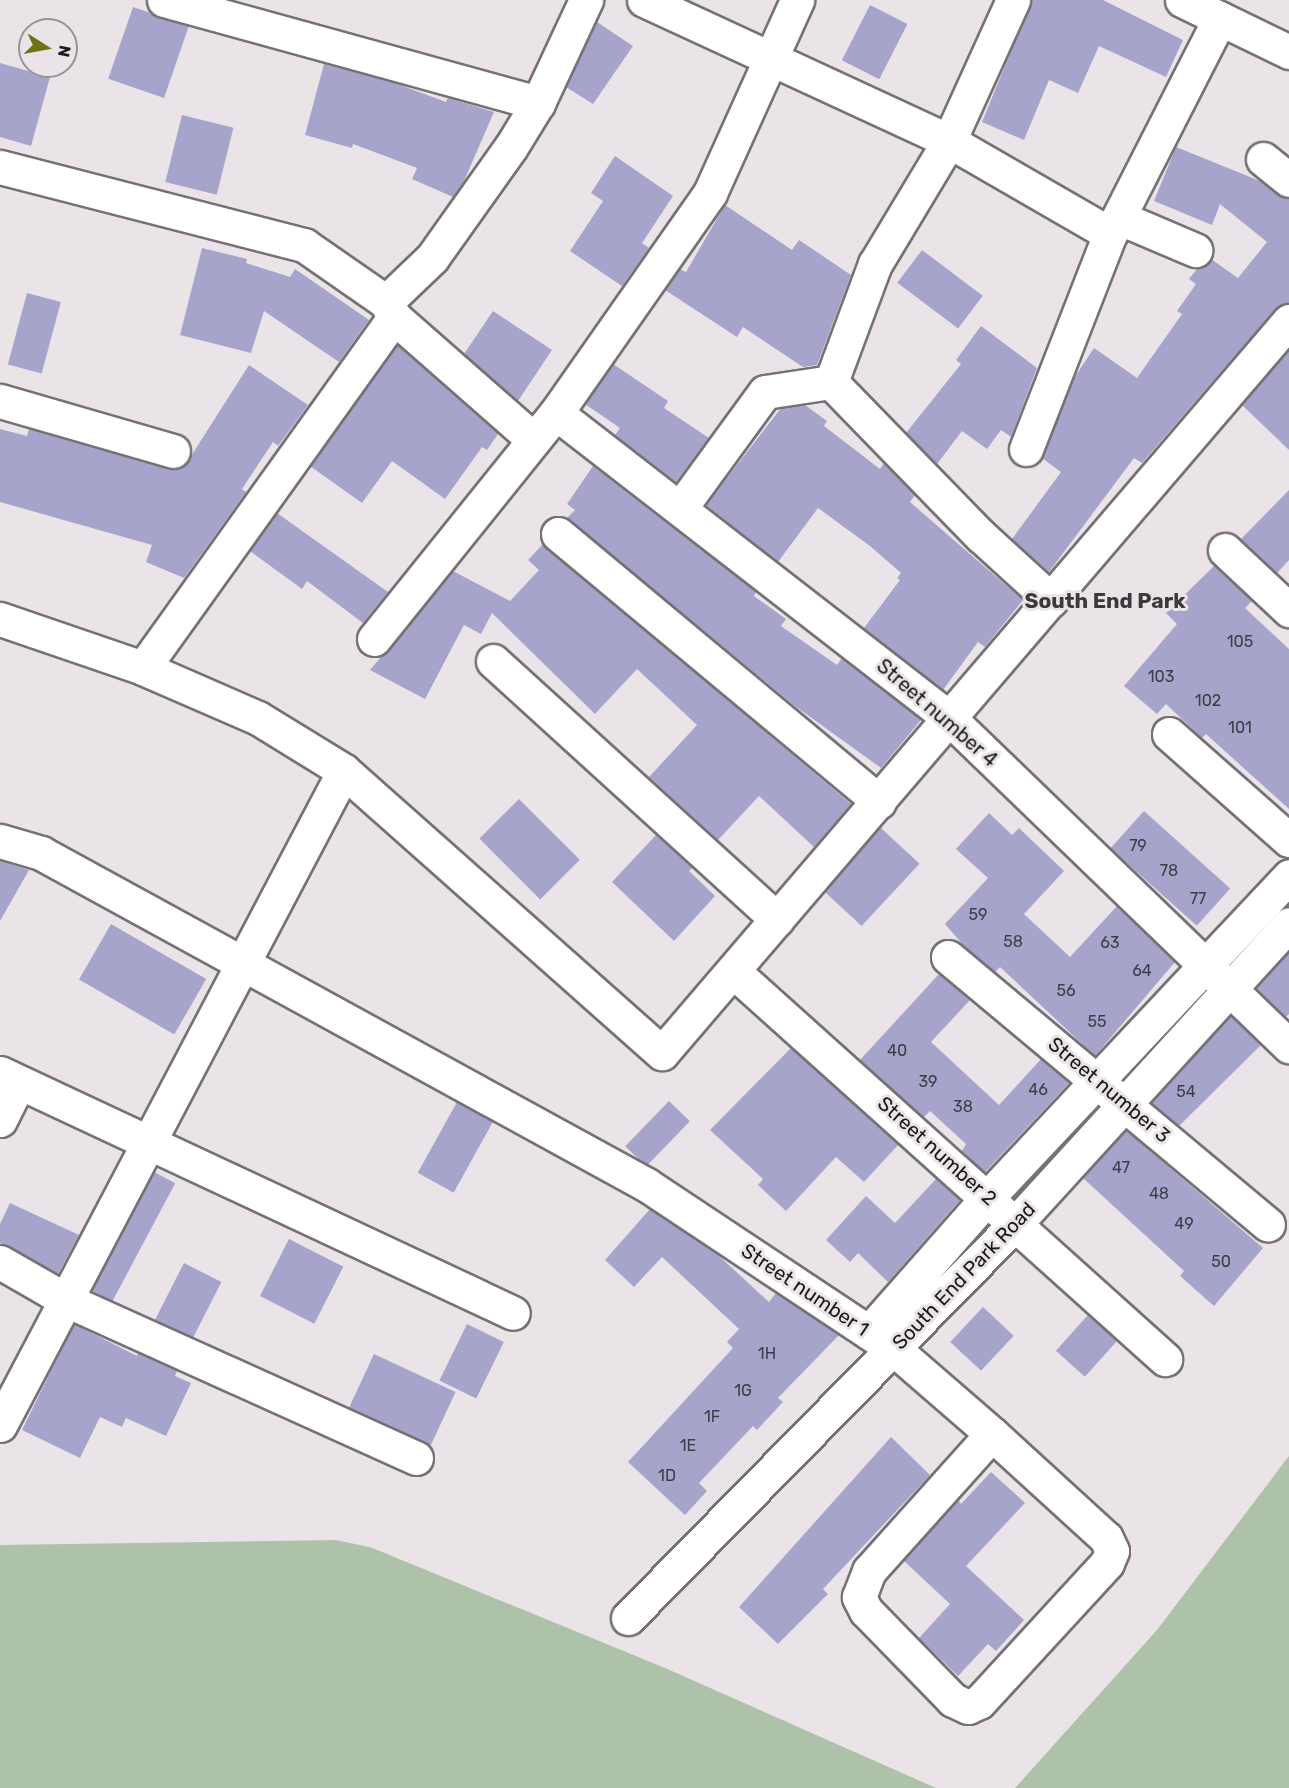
<!DOCTYPE html>
<html>
<head>
<meta charset="utf-8">
<style>
	body { margin:0 }
	#map { position:relative; width:1289px; height:1788px; overflow:hidden; background:#eae4e9; font-family:Rubik,sans-serif }
	div>[style] { position:absolute }
	.green>* { inset:0; background:#aec1a9 }
	.building>* { inset:0; background:#a6a4cb; transform-origin:0 0 }
	.roads { filter:drop-shadow(2px 0 #767175) drop-shadow(-2px 0 #767175) drop-shadow(0 2px #767175) drop-shadow(0 -2px #767175) }
	.street>* { height:33px; margin:-16.5px; padding:0 16.5px; transform-origin:16.5px; border-radius:16.5px; background:#fff }
	span { translate:-50% -50%; white-space:nowrap; text-align:center; line-height:1.15; -webkit-text-stroke:6px #eae4e9; paint-order:stroke }
	.number-label { font-size:16px; color:#3e3c47 }
	.number-label span { -webkit-text-stroke-width:0 }
	.street-label { font-size:20px; color:#1b191b }
	.neighbourhood-label { font-size:21px; color:#3c383c; font-weight:700 }
	.north { position:absolute; left:18px; top:18px; width:60px; height:60px; box-sizing:border-box; background:#eae4e9; border:2px solid #979397; border-radius:50%; rotate:101deg; font-size:16px; font-weight:700; line-height:24px; text-align:center; color:#1b191b }
	.north::after { content:''; display:block; margin:auto; width:21px; height:27px; background:#717115; clip-path:polygon(50% 0,100% 100%,50% 72%,0 100%) }
</style>
</head>
<body>
<div id="map">
	<div class="green">
		<div style="clip-path:polygon(1289px 1456px,1289px 1788px,1015px 1788px,1157px 1630px)"></div>
		<div style="clip-path:polygon(335px 1540px,370px 1547px,665px 1668px,936px 1788px,0 1788px,0 1545px)"></div>
	</div>
	<div class="building">
		<div style="clip-path:polygon(1032px 0,1103px 0,1183px 40px,1166px 77px,1099px 46px,1078px 93px,1049px 80px,1024px 140px,982px 122px)"></div>
		<div style="left:870px;top:5px;width:42px;height:62px;rotate:27deg"></div>
		<div style="left:133px;top:7px;width:59px;height:76px;rotate:19deg"></div>
		<div style="clip-path:polygon(597px 22px,633px 46px,593px 104px,566px 87px)"></div>
		<div style="clip-path:polygon(0 63px,50px 77px,31px 146px,0 137px)"></div>
		<div style="clip-path:polygon(324px 64px,395px 83px,446px 102px,448px 98px,494px 112px,464px 181px,453px 197px,412px 179px,417px 168px,353px 144px,352px 148px,305px 135px)"></div>
		<div style="left:182px;top:115px;width:53px;height:69px;rotate:14deg"></div>
		<div style="clip-path:polygon(1176px 147px,1260px 181px,1289px 198px,1289px 303px,1275px 309px,1142px 463px,1134px 458px,1049px 572px,1012px 539px,1061px 472px,1042px 458px,1074px 378px,1094px 348px,1137px 378px,1182px 314px,1177px 311px,1196px 284px,1189px 279px,1197px 269px,1211px 259px,1238px 278px,1267px 242px,1220px 204px,1212px 225px,1154px 201px)"></div>
		<div style="clip-path:polygon(615px 156px,673px 196px,642px 243px,649px 248px,622px 286px,570px 251px,603px 201px,591px 193px)"></div>
		<div style="clip-path:polygon(725px 205px,792px 250px,799px 240px,851px 275px,817px 365px,803px 367px,743px 327px,737px 337px,665px 290px,680px 269px,686px 272px)"></div>
		<div style="clip-path:polygon(202px 248px,247px 259px,246px 263px,290px 277px,295px 269px,369px 320px,339px 362px,264px 311px,251px 353px,180px 335px)"></div>
		<div style="left:922px;top:250px;width:76px;height:41px;rotate:37deg"></div>
		<div style="left:27px;top:293px;width:35px;height:74px;rotate:15deg"></div>
		<div style="clip-path:polygon(493px 311px,552px 350px,518px 401px,464px 354px)"></div>
		<div style="clip-path:polygon(981px 326px,1037px 368px,1011px 437px,1001px 430px,987px 449px,962px 431px,937px 464px,906px 433px,961px 364px,956px 360px)"></div>
		<div style="clip-path:polygon(397px 345px,498px 434px,487px 450px,482px 447px,445px 499px,392px 461px,362px 503px,310px 466px)"></div>
		<div style="clip-path:polygon(1289px 350px,1289px 450px,1242px 405px)"></div>
		<div style="clip-path:polygon(613px 364px,668px 401px,664px 408px,709px 438px,676px 482px,615px 435px,620px 428px,585px 404px)"></div>
		<div style="clip-path:polygon(249px 365px,308px 405px,278px 446px,273px 442px,242px 489px,246px 492px,184px 578px,146px 562px,152px 545px,0 502px,0 429px,27px 436px,29px 429px,178px 469px,186px 464px)"></div>
		<div style="clip-path:polygon(805px 405px,827px 421px,824px 426px,880px 469px,884px 463px,915px 495px,910px 502px,1023px 600px,985px 647px,978px 642px,943px 690px,864px 628px,900px 580px,897px 578px,901px 573px,870px 546px,818px 508px,778px 562px,706px 505px,781px 408px)"></div>
		<div style="clip-path:polygon(593px 466px,756px 592px,754px 596px,786px 619px,781px 626px,837px 665px,842px 658px,921px 720px,881px 768px,795px 706px,567px 518px,575px 510px,567px 504px)"></div>
		<div style="clip-path:polygon(1289px 490px,1289px 560px,1277px 573px,1241px 539px)"></div>
		<div style="clip-path:polygon(277px 513px,388px 592px,363px 623px,307px 581px,302px 589px,250px 551px)"></div>
		<div style="clip-path:polygon(543px 544px,851px 804px,814px 847px,759px 796px,718px 840px,649px 777px,697px 725px,637px 669px,595px 714px,492px 613px,481px 634px,464px 625px,425px 699px,370px 670px,453px 571px,510px 601px,539px 570px,528px 560px)"></div>
		<div style="clip-path:polygon(1214px 566px,1252px 601px,1245px 608px,1289px 649px,1289px 809px,1206px 734px,1202px 738px,1166px 704px,1157px 714px,1124px 686px,1177px 624px,1166px 613px)"></div>
		<div style="left:519px;top:799px;width:86px;height:56px;rotate:45deg"></div>
		<div style="left:1144px;top:811px;width:116px;height:50px;rotate:42deg"></div>
		<div style="clip-path:polygon(989px 813px,1012px 835px,1019px 828px,1064px 871px,1024px 914px,1070px 957px,1117px 906px,1175px 962px,1095px 1056px,1000px 967px,995px 972px,965px 947px,945px 924px,988px 878px,956px 849px)"></div>
		<div style="left:880px;top:827px;width:54px;height:85px;rotate:43deg"></div>
		<div style="clip-path:polygon(656px 835px,692px 868px,689px 871px,715px 896px,674px 941px,612px 882px)"></div>
		<div style="clip-path:polygon(0 861px,29px 870px,0 921px)"></div>
		<div style="left:111px;top:924px;width:110px;height:64px;rotate:30deg"></div>
		<div style="clip-path:polygon(1289px 952px,1289px 1014px,1286px 1017px,1256px 988px)"></div>
		<div style="clip-path:polygon(939px 974px,970px 1000px,931px 1042px,999px 1105px,1041px 1059px,1069px 1083px,985px 1172px,962px 1151px,966px 1144px,930px 1111px,924px 1117px,860px 1060px)"></div>
		<div style="clip-path:polygon(1231px 1016px,1261px 1045px,1179px 1126px,1151px 1103px)"></div>
		<div style="clip-path:polygon(791px 1048px,898px 1145px,864px 1182px,836px 1157px,786px 1211px,758px 1185px,763px 1179px,710px 1130px)"></div>
		<div style="left:669px;top:1101px;width:29px;height:63px;rotate:44deg"></div>
		<div style="left:457px;top:1102px;width:41px;height:81px;rotate:29deg"></div>
		<div style="clip-path:polygon(1126px 1130px,1263px 1248px,1214px 1306px,1180px 1276px,1184px 1271px,1083px 1178px)"></div>
		<div style="left:154px;top:1172px;width:24px;height:134px;rotate:28deg"></div>
		<div style="clip-path:polygon(936px 1179px,960px 1200px,888px 1282px,858px 1253px,850px 1262px,826px 1240px,866px 1196px,895px 1223px)"></div>
		<div style="clip-path:polygon(10px 1203px,79px 1235px,58px 1274px,0 1243px,0 1224px)"></div>
		<div style="clip-path:polygon(650px 1209px,718px 1255px,769px 1302px,776px 1293px,839px 1335px,778px 1398px,783px 1402px,757px 1430px,753px 1426px,699px 1483px,707px 1491px,685px 1515px,628px 1462px,733px 1348px,727px 1342px,739px 1329px,662px 1257px,634px 1287px,605px 1260px)"></div>
		<div style="left:289px;top:1239px;width:61px;height:64px;rotate:27deg"></div>
		<div style="left:184px;top:1263px;width:42px;height:64px;rotate:27deg"></div>
		<div style="left:983px;top:1307px;width:42px;height:48px;rotate:43deg"></div>
		<div style="left:1088px;top:1315px;width:39px;height:48px;rotate:42deg"></div>
		<div style="clip-path:polygon(74px 1324px,137px 1356px,138px 1353px,177px 1371px,175px 1376px,191px 1383px,166px 1436px,126px 1418px,122px 1427px,100px 1417px,80px 1458px,22px 1430px)"></div>
		<div style="left:467px;top:1324px;width:41px;height:63px;rotate:26deg"></div>
		<div style="left:374px;top:1354px;width:90px;height:59px;rotate:25deg"></div>
		<div style="clip-path:polygon(891px 1437px,930px 1475px,823px 1589px,828px 1594px,778px 1644px,739px 1607px)"></div>
		<div style="clip-path:polygon(991px 1472px,1025px 1503px,966px 1566px,1024px 1620px,996px 1651px,988px 1644px,958px 1676px,919px 1638px,950px 1604px,904px 1561px,958px 1500px,961px 1504px)"></div>
	</div>
	<div class="roads">
		<div class="street">
			<div style="left:164px;top:0;width:388px;rotate:15.4deg"></div>
			<div style="left:644px;top:0;width:336px;rotate:24.8deg"></div>
			<div style="left:949px;top:141px;width:186px;rotate:30deg"></div>
			<div style="left:1182px;top:0;width:119px;rotate:25.9deg"></div>
			<div style="left:1263px;top:159px;width:33px;rotate:39deg"></div>
			<div style="left:0;top:167px;width:314px;rotate:14.4deg"></div>
			<div style="left:304px;top:245px;width:100px;rotate:34.8deg"></div>
			<div style="left:386px;top:302px;width:17px;rotate:62deg"></div>
			<div style="left:394px;top:317px;width:186px;rotate:41.3deg"></div>
			<div style="left:1120px;top:218px;width:82px;rotate:23.1deg"></div>
			<div style="left:386px;top:302px;width:64px;rotate:-43.7deg"></div>
			<div style="left:432px;top:258px;width:136px;rotate:-54.6deg"></div>
			<div style="left:511px;top:147px;width:52px;rotate:-58.5deg"></div>
			<div style="left:538px;top:103px;width:114px;rotate:-65deg"></div>
			<div style="left:831px;top:382px;width:215px;rotate:45.8deg"></div>
			<div style="left:981px;top:536px;width:95px;rotate:42.4deg"></div>
			<div style="left:0;top:401px;width:180px;rotate:16.1deg"></div>
			<div style="left:556px;top:413px;width:496px;rotate:37.8deg"></div>
			<div style="left:948px;top:717px;width:474px;rotate:44deg"></div>
			<div style="left:1026px;top:449px;width:231px;rotate:-68.7deg"></div>
			<div style="left:1110px;top:234px;width:242px;rotate:-63deg"></div>
			<div style="left:681px;top:507px;width:142px;rotate:-53.9deg"></div>
			<div style="left:765px;top:392px;width:67px;rotate:-8.6deg"></div>
			<div style="left:831px;top:382px;width:126px;rotate:-69.6deg"></div>
			<div style="left:875px;top:264px;width:144px;rotate:-59deg"></div>
			<div style="left:949px;top:141px;width:155px;rotate:-65.6deg"></div>
			<div style="left:558px;top:534px;width:418px;rotate:39.8deg"></div>
			<div style="left:1225px;top:550px;width:88px;rotate:43.2deg"></div>
			<div style="left:0;top:619px;width:151px;rotate:18.9deg"></div>
			<div style="left:143px;top:668px;width:125px;rotate:23.5deg"></div>
			<div style="left:258px;top:718px;width:101px;rotate:31.6deg"></div>
			<div style="left:344px;top:771px;width:425px;rotate:41.6deg"></div>
			<div style="left:662px;top:1053px;width:964px;rotate:-49.42deg"></div>
			<div style="left:374px;top:639px;width:290px;rotate:-51.2deg"></div>
			<div style="left:556px;top:413px;width:269px;rotate:-55deg"></div>
			<div style="left:710px;top:193px;width:212px;rotate:-65.7deg"></div>
			<div style="left:493px;top:661px;width:384px;rotate:42.3deg"></div>
			<div style="left:143px;top:668px;width:432px;rotate:-54.4deg"></div>
			<div style="left:1169px;top:734px;width:160px;rotate:41.5deg"></div>
			<div style="left:0;top:841px;width:43px;rotate:16.3deg"></div>
			<div style="left:41px;top:853px;width:691px;rotate:28.72deg"></div>
			<div style="left:647px;top:1185px;width:296px;rotate:33.6deg"></div>
			<div style="left:894px;top:1349px;width:130px;rotate:40.9deg"></div>
			<div style="left:992px;top:1434px;width:154px;rotate:42.4deg"></div>
			<div style="left:1106px;top:1538px;width:14px;rotate:65deg"></div>
			<div style="left:1112px;top:1551px;width:13px;rotate:113deg"></div>
			<div style="left:1107px;top:1563px;width:189px;rotate:132.6deg"></div>
			<div style="left:979px;top:1702px;width:12px;rotate:156deg"></div>
			<div style="left:968px;top:1707px;width:17px;rotate:-155deg"></div>
			<div style="left:953px;top:1700px;width:124px;rotate:-134.3deg"></div>
			<div style="left:866px;top:1611px;width:16px;rotate:-117deg"></div>
			<div style="left:859px;top:1597px;width:28px;rotate:-69deg"></div>
			<div style="left:869px;top:1571px;width:184px;rotate:-48.1deg"></div>
			<div style="left:948px;top:957px;width:417px;rotate:39.9deg"></div>
			<div style="left:733px;top:971px;width:581px;rotate:41.93deg"></div>
			<div style="left:0;top:1073px;width:566px;rotate:25.07deg"></div>
			<div style="left:0;top:1120px;width:42px;rotate:-63.4deg"></div>
			<div style="left:0;top:1262px;width:76px;rotate:29.9deg"></div>
			<div style="left:66px;top:1300px;width:384px;rotate:24.3deg"></div>
			<div style="left:869px;top:1332px;width:180px;rotate:-48.6deg"></div>
			<div style="left:988px;top:1197px;width:440px;rotate:-46.8deg"></div>
			<div style="left:0;top:1425px;width:739px;rotate:-62.26deg"></div>
			<div style="left:628px;top:1618px;width:555px;rotate:-45.51deg"></div>
			<div style="left:1017px;top:1222px;width:403px;rotate:-47.6deg"></div>
		</div>
	</div>
	<div class="number-label">
		<span style="left:1240px;top:642px">105</span>
		<span style="left:1161px;top:677px">103</span>
		<span style="left:1208px;top:701px">102</span>
		<span style="left:1240px;top:728px">101</span>
		<span style="left:1138px;top:846px">79</span>
		<span style="left:1169px;top:871px">78</span>
		<span style="left:1198px;top:899px">77</span>
		<span style="left:978px;top:915px">59</span>
		<span style="left:1013px;top:942px">58</span>
		<span style="left:1110px;top:943px">63</span>
		<span style="left:1142px;top:971px">64</span>
		<span style="left:1066px;top:991px">56</span>
		<span style="left:1097px;top:1022px">55</span>
		<span style="left:897px;top:1051px">40</span>
		<span style="left:928px;top:1082px">39</span>
		<span style="left:1038px;top:1090px">46</span>
		<span style="left:1186px;top:1092px">54</span>
		<span style="left:963px;top:1107px">38</span>
		<span style="left:1121px;top:1168px">47</span>
		<span style="left:1159px;top:1194px">48</span>
		<span style="left:1184px;top:1224px">49</span>
		<span style="left:1221px;top:1262px">50</span>
		<span style="left:767px;top:1354px">1H</span>
		<span style="left:743px;top:1391px">1G</span>
		<span style="left:712px;top:1417px">1F</span>
		<span style="left:688px;top:1446px">1E</span>
		<span style="left:667px;top:1476px">1D</span>
	</div>
	<div class="street-label">
		<span style="left:937px;top:713px;rotate:41deg">Street number 4</span>
		<span style="left:1109px;top:1090px;rotate:40deg">Street number 3</span>
		<span style="left:937px;top:1151px;rotate:42deg">Street number 2</span>
		<span style="left:964px;top:1276px;rotate:-46deg">South End Park Road</span>
		<span style="left:805px;top:1290px;rotate:34deg">Street number 1</span>
	</div>
	<div class="neighbourhood-label">
		<span style="left:1105px;top:601px">South End Park</span>
	</div>
	<div class="north">N</div>
</div>
</body>
</html>
